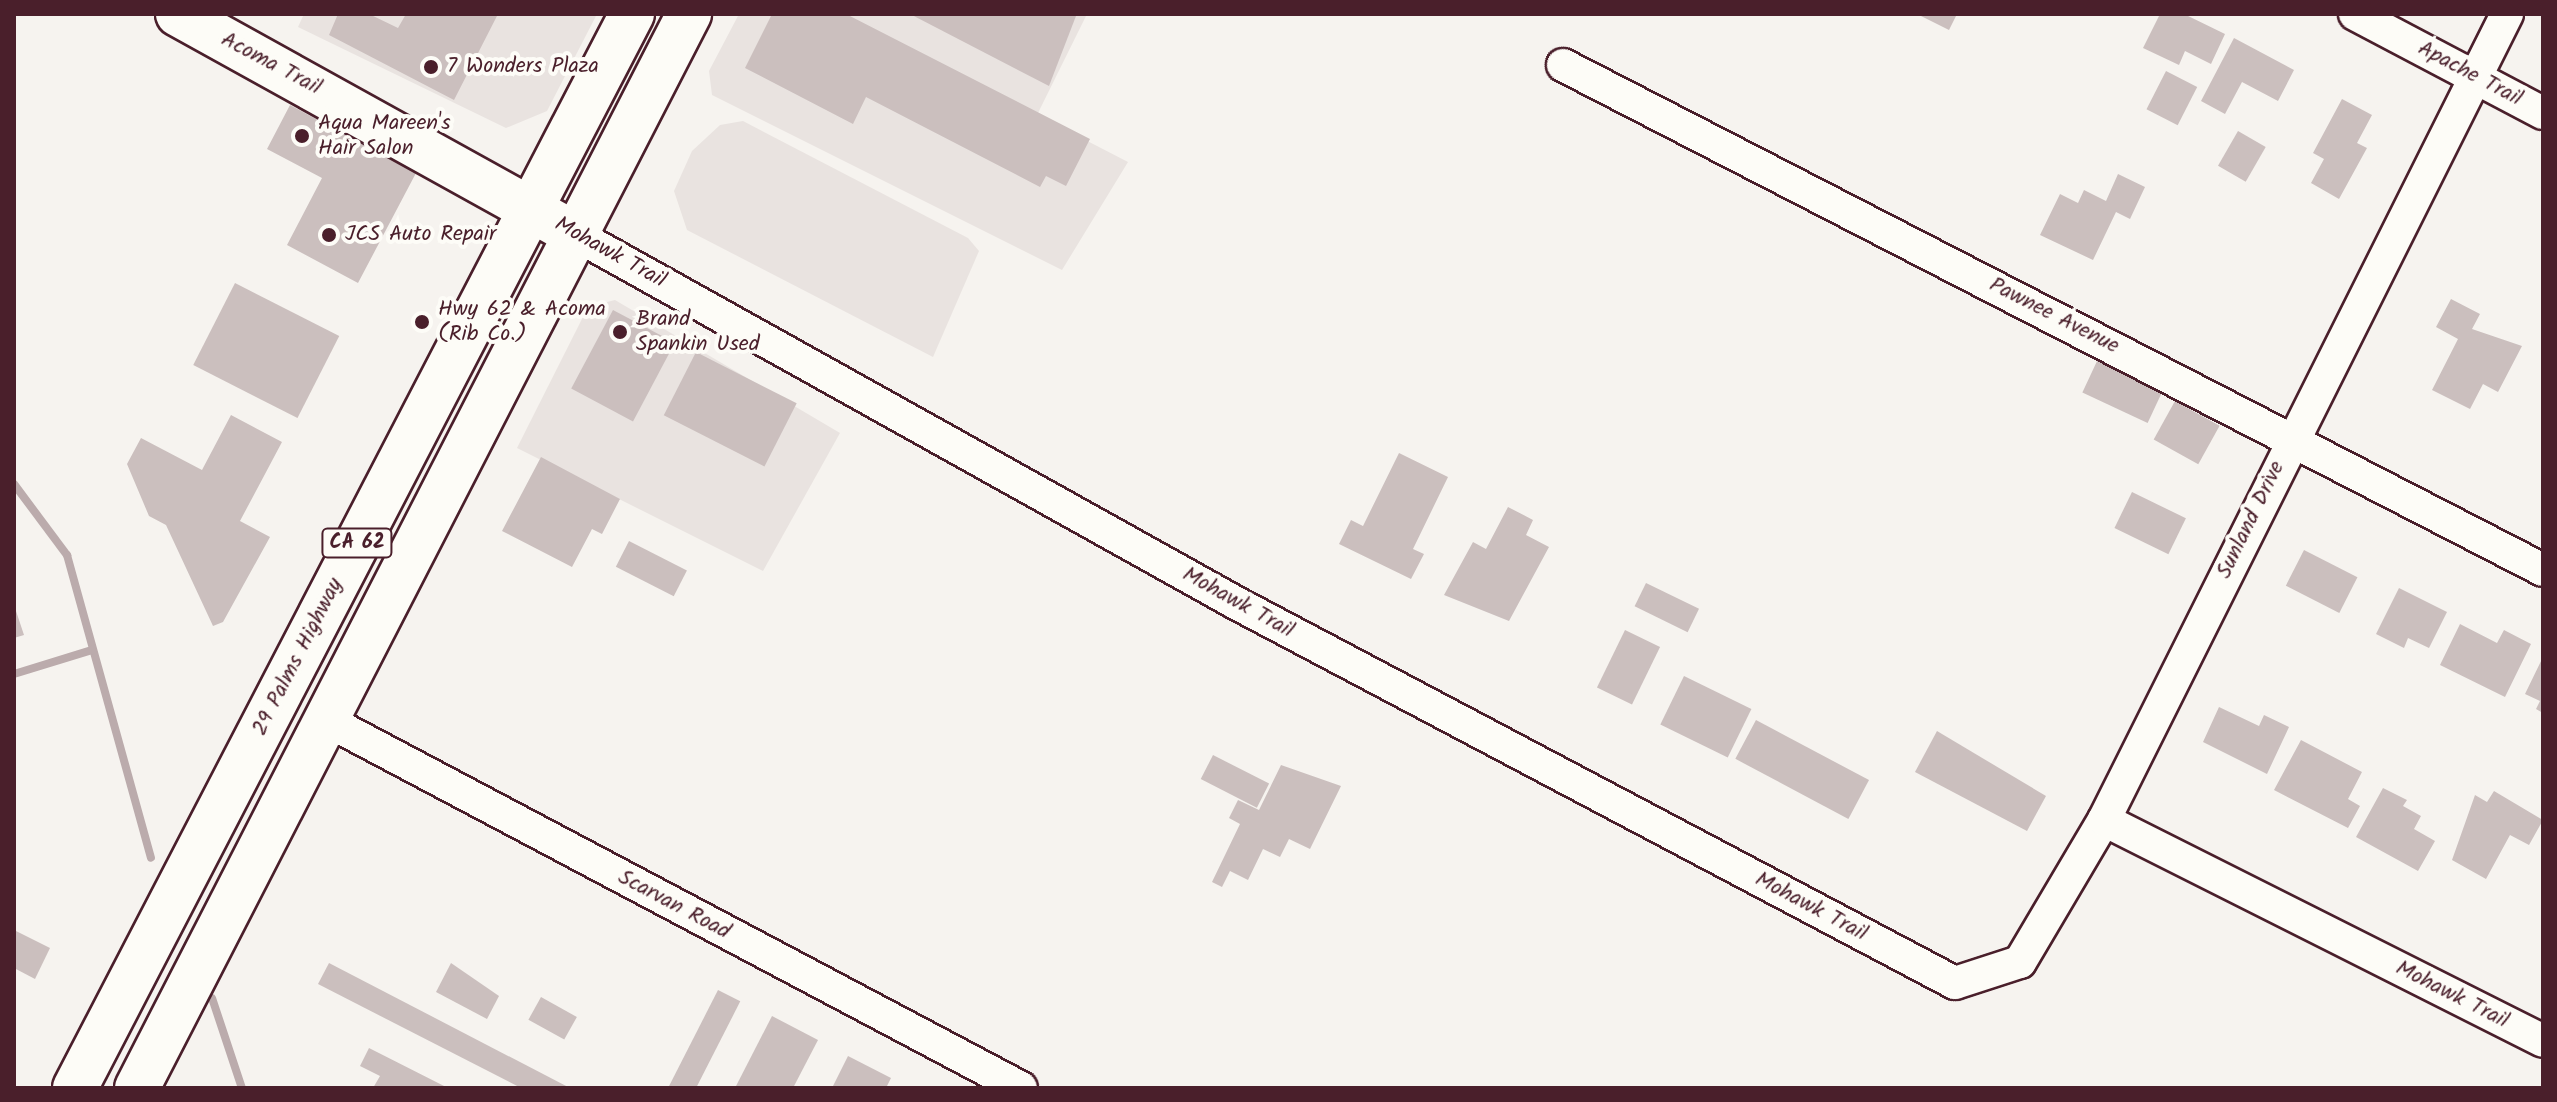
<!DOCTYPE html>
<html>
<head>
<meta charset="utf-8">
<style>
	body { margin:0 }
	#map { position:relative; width:2557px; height:1102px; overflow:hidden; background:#f6f3ef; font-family:Kalam,sans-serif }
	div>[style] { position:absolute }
	.built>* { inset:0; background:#e9e3e0 }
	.stream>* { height:8px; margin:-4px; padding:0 4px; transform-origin:4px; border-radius:4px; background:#bbabac }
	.building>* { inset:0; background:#cbbfbe; transform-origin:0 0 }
	.roads { filter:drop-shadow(2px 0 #4a1f2b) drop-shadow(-2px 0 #4a1f2b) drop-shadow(0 2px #4a1f2b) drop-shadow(0 -2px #4a1f2b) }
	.street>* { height:32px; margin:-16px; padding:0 16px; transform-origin:16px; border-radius:16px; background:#fdfcf7 }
	.secondary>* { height:44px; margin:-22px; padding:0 22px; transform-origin:22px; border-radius:22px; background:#fdfcf7 }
	.primary>* { height:44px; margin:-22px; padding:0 22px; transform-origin:22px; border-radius:22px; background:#fdfcf7 }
	.dots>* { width:22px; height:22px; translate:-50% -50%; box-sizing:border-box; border:4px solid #fdfcf7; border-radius:50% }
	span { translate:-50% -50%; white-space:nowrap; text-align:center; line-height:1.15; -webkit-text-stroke:8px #fdfcf7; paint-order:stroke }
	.shield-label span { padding:2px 6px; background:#fdfcf7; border:2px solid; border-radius:6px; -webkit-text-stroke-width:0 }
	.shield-label { font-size:20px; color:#4a1f2b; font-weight:700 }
	.street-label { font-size:22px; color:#4a1f2b }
	.poi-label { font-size:22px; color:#4a1f2b }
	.left { translate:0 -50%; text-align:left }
	.frame { position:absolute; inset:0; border:16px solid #4a1f2b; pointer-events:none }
</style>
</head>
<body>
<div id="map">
	<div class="built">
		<div style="clip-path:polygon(304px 14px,597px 14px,547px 111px,506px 128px,298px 27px)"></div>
		<div style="clip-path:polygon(739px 14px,1087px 14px,1037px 115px,1128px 162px,1062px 270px,712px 95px,709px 71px)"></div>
		<div style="clip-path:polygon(743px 121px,968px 238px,979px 251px,933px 357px,687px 230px,674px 191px,692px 151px,720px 125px)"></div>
		<div style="clip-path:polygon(615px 300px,840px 433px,763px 571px,517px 448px,588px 307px)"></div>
	</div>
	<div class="stream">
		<div style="left:14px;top:484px;width:89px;rotate:53.3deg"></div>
		<div style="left:67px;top:555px;width:314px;rotate:74.5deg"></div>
		<div style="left:14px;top:674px;width:82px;rotate:-17.1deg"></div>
		<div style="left:212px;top:998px;width:95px;rotate:71.6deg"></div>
	</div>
	<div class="building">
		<div style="clip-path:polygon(338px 14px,369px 14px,398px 28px,406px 14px,498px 14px,454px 100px,329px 35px)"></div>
		<div style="clip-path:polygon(772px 14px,846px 14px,1090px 139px,1066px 186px,1046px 176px,1040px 187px,866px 97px,853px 124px,745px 68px)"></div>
		<div style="clip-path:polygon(910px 14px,1073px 14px,1076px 16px,1049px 86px)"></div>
		<div style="clip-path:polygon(1917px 14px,1957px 14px,1949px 30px)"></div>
		<div style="clip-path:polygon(2160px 14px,2184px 14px,2225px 34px,2211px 64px,2185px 51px,2179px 65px,2143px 48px)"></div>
		<div style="clip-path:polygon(2234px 38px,2294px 70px,2278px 101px,2242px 82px,2225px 114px,2201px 101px)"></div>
		<div style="left:2166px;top:71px;width:35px;height:43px;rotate:27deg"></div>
		<div style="clip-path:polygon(2342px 99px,2372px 115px,2357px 143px,2367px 148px,2339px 199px,2311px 183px,2324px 159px,2313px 153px)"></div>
		<div style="clip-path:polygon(290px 105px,416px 173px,358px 283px,287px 245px,322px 178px,267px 149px)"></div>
		<div style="left:2238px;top:131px;width:32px;height:40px;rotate:30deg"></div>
		<div style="clip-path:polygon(2118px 174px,2145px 187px,2130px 219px,2116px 212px,2093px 260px,2040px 235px,2060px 194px,2078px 203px,2084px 190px,2106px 201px)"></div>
		<div style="left:235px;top:283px;width:117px;height:92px;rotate:27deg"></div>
		<div style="clip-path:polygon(2451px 299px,2480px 314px,2472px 329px,2522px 346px,2498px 392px,2483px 384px,2470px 409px,2432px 390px,2458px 339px,2436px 327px)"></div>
		<div style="left:613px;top:310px;width:70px;height:89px;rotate:28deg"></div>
		<div style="left:696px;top:352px;width:113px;height:71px;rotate:27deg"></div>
		<div style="left:2098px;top:359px;width:72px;height:37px;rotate:25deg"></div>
		<div style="left:2175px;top:401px;width:51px;height:44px;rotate:29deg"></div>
		<div style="clip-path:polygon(231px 415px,282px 442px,240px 521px,270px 537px,223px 622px,213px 626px,166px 525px,149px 516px,127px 464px,141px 438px,202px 470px)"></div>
		<div style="clip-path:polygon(1399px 453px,1448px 477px,1413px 549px,1424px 554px,1411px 579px,1339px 544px,1351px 520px,1363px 526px)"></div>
		<div style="clip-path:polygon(541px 457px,620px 499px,602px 534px,592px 529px,572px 567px,502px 531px)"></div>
		<div style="left:2132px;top:492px;width:60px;height:40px;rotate:26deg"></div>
		<div style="clip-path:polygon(1508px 507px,1533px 520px,1526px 535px,1549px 547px,1509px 621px,1444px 595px,1473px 542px,1486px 549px)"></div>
		<div style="left:629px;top:541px;width:65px;height:29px;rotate:27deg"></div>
		<div style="left:2304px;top:550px;width:60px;height:40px;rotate:27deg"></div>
		<div style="left:1646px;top:583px;width:59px;height:26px;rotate:26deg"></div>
		<div style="clip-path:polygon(2399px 588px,2447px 612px,2429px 648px,2408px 638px,2404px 648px,2376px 634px)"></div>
		<div style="clip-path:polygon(14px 605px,24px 635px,14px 638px)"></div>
		<div style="clip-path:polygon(2460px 624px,2497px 643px,2504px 630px,2531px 644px,2505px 697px,2440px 665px)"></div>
		<div style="left:1625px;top:630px;width:39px;height:64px;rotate:26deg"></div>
		<div style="clip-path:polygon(2543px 657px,2543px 713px,2536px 709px,2540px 701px,2525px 694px)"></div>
		<div style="left:1684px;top:676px;width:75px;height:54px;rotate:26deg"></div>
		<div style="clip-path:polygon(2219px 707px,2259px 726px,2264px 715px,2289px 727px,2267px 774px,2203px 742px)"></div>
		<div style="left:1756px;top:720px;width:128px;height:44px;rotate:28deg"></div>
		<div style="clip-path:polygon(1937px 731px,2046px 796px,2027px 831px,1915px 772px)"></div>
		<div style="clip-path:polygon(2301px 740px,2362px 772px,2348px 799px,2360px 806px,2348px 828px,2274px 790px)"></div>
		<div style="left:1213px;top:755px;width:63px;height:27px;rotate:27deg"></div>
		<div style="clip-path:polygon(1281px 765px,1341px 786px,1310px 849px,1289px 839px,1280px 857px,1263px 849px,1248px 880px,1230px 871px,1222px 887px,1212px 882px,1240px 824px,1229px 818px,1238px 800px,1259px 810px)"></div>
		<div style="clip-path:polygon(2383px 788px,2407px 800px,2403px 806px,2421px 816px,2414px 829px,2435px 841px,2418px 871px,2356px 837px)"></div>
		<div style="clip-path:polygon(2494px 791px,2543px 820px,2529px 845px,2510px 835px,2486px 879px,2452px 860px,2475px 795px,2487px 802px)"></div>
		<div style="clip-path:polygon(14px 930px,50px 948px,35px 979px,14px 968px)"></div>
		<div style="clip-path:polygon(329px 963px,570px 1088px,521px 1088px,318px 984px)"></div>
		<div style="clip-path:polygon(451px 963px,499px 996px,487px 1019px,436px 992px)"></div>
		<div style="left:718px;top:990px;width:25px;height:110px;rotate:27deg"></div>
		<div style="left:541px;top:997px;width:41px;height:26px;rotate:29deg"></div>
		<div style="clip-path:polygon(772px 1016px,818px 1040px,793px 1088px,735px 1088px)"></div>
		<div style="clip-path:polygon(369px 1048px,448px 1088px,373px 1088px,380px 1076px,360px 1066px)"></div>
		<div style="clip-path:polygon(848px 1056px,891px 1078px,886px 1088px,832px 1088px)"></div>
	</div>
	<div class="roads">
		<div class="street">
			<div style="left:2355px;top:14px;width:212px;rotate:27.8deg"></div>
			<div style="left:1563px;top:65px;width:1102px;rotate:27.26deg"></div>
			<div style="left:576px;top:235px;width:756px;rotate:29.14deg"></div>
			<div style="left:1236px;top:603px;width:813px;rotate:27.86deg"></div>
			<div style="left:1955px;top:983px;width:68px;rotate:-17.9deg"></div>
			<div style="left:2020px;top:962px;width:165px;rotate:-59.4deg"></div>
			<div style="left:2104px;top:820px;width:901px;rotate:-63.43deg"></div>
			<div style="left:328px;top:721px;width:784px;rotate:27.9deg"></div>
			<div style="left:2104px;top:820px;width:491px;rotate:26.7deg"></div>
		</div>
		<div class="secondary">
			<div style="left:178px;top:14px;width:455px;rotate:29deg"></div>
		</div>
		<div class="primary">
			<div style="left:75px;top:1088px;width:1210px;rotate:-62.59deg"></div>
			<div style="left:137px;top:1088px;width:1208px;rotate:-62.8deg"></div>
		</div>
	</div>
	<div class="dots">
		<div style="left:431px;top:67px;background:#4a1f2b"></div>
		<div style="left:302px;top:136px;background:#4a1f2b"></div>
		<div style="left:329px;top:235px;background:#4a1f2b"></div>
		<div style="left:422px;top:322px;background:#4a1f2b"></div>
		<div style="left:620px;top:332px;background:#4a1f2b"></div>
	</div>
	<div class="shield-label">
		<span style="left:357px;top:543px">CA 62</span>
	</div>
	<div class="street-label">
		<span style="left:271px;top:64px;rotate:28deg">Acoma Trail</span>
		<span style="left:2470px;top:74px;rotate:28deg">Apache Trail</span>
		<span style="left:610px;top:253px;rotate:29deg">Mohawk Trail</span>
		<span style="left:2054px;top:316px;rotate:27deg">Pawnee Avenue</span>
		<span style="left:2251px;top:520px;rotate:-64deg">Sunland Drive</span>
		<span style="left:1238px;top:603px;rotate:29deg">Mohawk Trail</span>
		<span style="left:298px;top:657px;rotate:-63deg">29 Palms Highway</span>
		<span style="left:674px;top:905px;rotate:28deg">Scarvan Road</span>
		<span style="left:1811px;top:907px;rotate:28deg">Mohawk Trail</span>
		<span style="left:2452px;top:995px;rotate:27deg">Mohawk Trail</span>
	</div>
	<div class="poi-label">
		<span class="left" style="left:447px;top:67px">7 Wonders Plaza</span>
		<span class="left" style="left:318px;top:136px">Aqua Mareen's<br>Hair Salon</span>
		<span class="left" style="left:345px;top:235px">JCS Auto Repair</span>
		<span class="left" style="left:438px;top:322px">Hwy 62 &amp; Acoma<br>(Rib Co.)</span>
		<span class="left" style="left:636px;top:332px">Brand<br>Spankin Used</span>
	</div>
	<div class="frame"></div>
</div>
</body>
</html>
